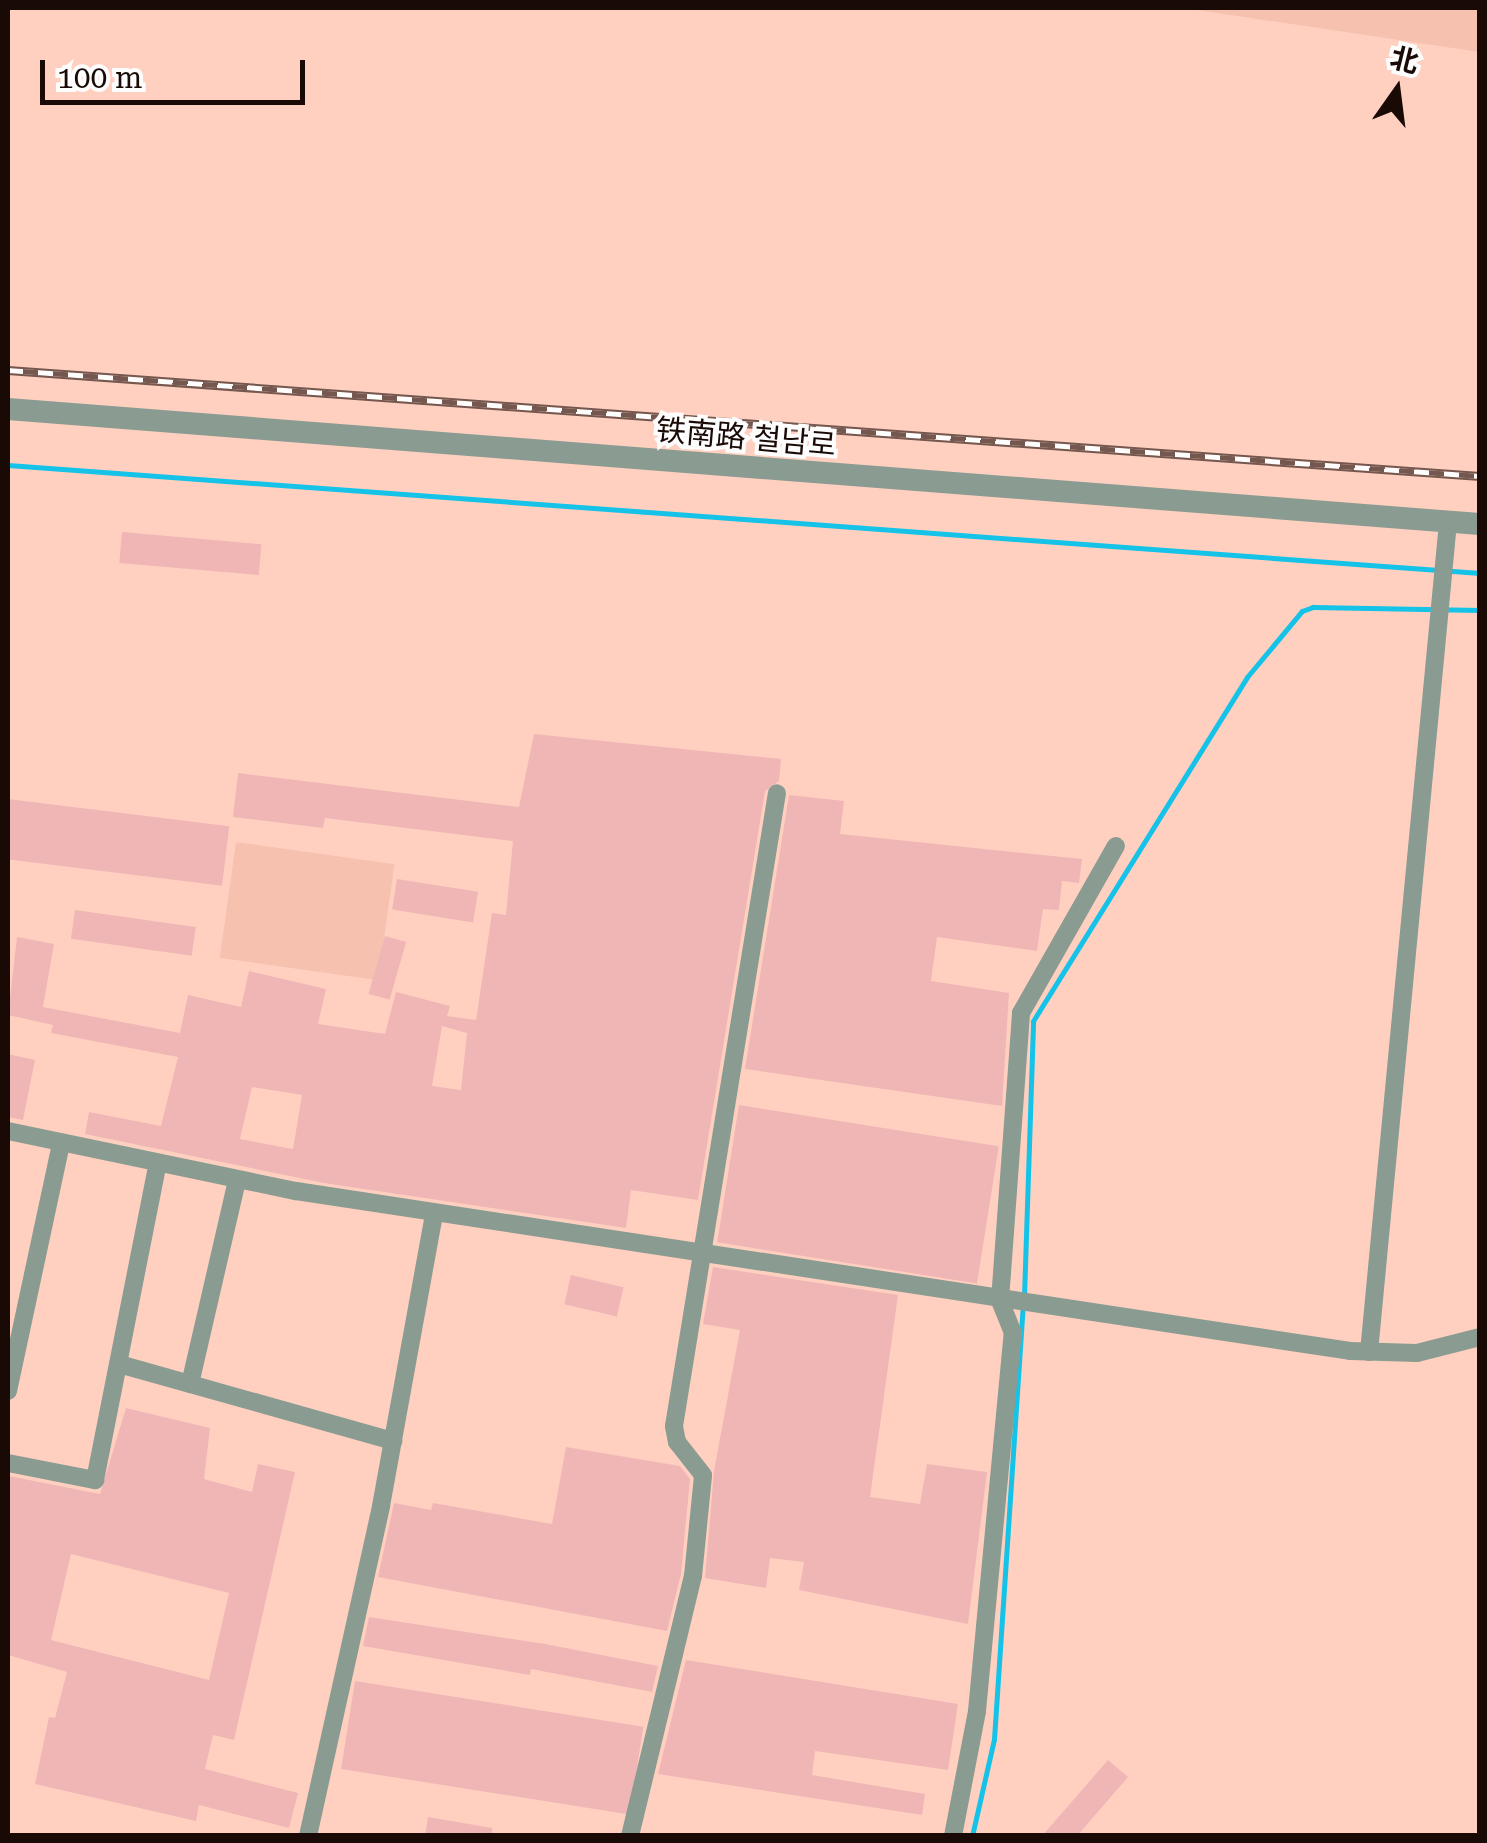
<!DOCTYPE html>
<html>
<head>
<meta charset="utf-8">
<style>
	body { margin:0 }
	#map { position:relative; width:1487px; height:1843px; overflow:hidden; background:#ffd0c0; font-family:"Roboto Serif","Noto Sans SC","Noto Sans KR",serif }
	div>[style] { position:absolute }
	.built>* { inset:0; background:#f7c1b0; transform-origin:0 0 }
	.stream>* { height:5px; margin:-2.5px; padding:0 2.5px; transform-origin:2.5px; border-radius:2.5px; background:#15c2e8 }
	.building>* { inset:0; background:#f0b6b6; transform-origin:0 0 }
	.minor>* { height:18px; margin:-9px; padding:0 9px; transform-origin:9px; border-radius:9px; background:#8a9c91 }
	.tertiary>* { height:22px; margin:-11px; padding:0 11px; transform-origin:11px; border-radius:11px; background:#8a9c91 }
	.rail>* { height:9px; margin-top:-4.5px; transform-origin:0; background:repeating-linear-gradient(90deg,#fdfdfd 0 15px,#74584f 0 30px); box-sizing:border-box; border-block:2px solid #74584f }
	span { translate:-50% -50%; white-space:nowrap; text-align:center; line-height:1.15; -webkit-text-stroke:8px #fdfdfd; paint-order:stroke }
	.street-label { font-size:30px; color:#190a06 }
	.frame { position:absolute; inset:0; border:10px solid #190a06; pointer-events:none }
	.north { position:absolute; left:1347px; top:40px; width:100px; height:100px; -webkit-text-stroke:8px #fdfdfd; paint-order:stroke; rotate:14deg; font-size:28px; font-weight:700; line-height:40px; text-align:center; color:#190a06 }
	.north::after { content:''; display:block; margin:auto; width:35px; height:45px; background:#190a06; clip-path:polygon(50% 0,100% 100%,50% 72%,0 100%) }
	.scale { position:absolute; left:40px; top:60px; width:265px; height:45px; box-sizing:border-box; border:5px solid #190a06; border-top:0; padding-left:12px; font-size:30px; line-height:35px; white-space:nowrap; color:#190a06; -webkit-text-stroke:8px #fdfdfd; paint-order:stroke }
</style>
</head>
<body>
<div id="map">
	<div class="built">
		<div style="clip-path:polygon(1184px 8px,1479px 8px,1479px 52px)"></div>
		<div style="left:236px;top:842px;width:160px;height:117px;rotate:8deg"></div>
	</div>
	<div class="stream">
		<div style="left:8px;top:465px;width:1476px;rotate:4.2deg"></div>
		<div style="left:1024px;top:1296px;width:275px;rotate:-88.1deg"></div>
		<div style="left:1033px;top:1021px;width:405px;rotate:-58.1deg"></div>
		<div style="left:1247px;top:677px;width:86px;rotate:-50.2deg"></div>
		<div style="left:1302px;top:611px;width:12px;rotate:-20deg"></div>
		<div style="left:1313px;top:607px;width:167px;rotate:1deg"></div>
		<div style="left:972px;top:1836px;width:99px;rotate:-77.2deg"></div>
		<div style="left:994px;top:1739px;width:433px;rotate:-86.2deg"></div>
	</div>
	<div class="building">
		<div style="left:122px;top:532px;width:140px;height:31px;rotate:5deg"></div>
		<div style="clip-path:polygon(evenodd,534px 734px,781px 759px,779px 781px,765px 791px,698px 1200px,631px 1190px,626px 1228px,324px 1183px,85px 1134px,89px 1112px,161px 1126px,178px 1057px,51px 1033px,53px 1025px,8px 1015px,17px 937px,54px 944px,43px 1007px,180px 1033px,188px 995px,241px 1007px,249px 971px,326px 989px,318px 1024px,385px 1034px,396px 992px,450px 1006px,447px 1016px,476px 1020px,492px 913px,506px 915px,513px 841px,325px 818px,323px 828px,233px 817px,238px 773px,519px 807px,534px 734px,442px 1026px,467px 1033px,461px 1090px,432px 1086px,442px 1026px,534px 734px,252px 1087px,302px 1095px,293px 1149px,240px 1139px,252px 1087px)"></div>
		<div style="clip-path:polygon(789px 795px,844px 801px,840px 834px,1082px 859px,1079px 883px,1062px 881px,1059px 910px,1043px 909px,1037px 951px,937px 937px,931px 981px,1009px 993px,1002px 1106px,745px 1069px)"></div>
		<div style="left:8px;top:799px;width:223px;height:60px;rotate:7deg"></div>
		<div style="left:397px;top:879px;width:82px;height:31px;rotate:9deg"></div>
		<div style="left:75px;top:910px;width:122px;height:29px;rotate:8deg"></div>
		<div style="left:385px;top:936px;width:22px;height:60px;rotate:16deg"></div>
		<div style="clip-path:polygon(8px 1054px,35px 1060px,23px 1120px,8px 1117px)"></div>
		<div style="left:739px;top:1105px;width:263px;height:139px;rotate:9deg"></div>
		<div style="clip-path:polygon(713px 1267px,898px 1295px,870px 1497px,920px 1504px,927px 1464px,987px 1472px,968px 1624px,799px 1590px,804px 1562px,770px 1558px,766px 1588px,705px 1578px,714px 1471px,740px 1330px,703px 1324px)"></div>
		<div style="left:571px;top:1275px;width:54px;height:30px;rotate:13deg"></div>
		<div style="clip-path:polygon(evenodd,126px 1408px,210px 1428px,204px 1479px,252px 1492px,258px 1464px,295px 1472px,234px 1740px,213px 1735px,205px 1769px,298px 1793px,289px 1828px,199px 1805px,196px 1821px,35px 1784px,49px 1717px,55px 1718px,67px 1672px,8px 1655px,8px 1481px,9px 1476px,100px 1494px,126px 1408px,71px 1554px,229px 1593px,209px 1680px,51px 1640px,71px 1554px)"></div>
		<div style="clip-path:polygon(566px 1447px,680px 1466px,690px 1479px,681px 1574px,667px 1631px,378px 1577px,394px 1503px,431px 1510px,433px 1503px,552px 1524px)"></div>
		<div style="clip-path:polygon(369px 1617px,545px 1644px,658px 1666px,652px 1692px,531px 1669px,530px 1675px,363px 1646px)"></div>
		<div style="clip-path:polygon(686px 1660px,958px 1704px,948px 1770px,815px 1751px,812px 1775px,925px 1794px,922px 1815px,658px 1774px)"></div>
		<div style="left:355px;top:1681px;width:292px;height:89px;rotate:9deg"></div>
		<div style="clip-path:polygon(1108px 1760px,1128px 1777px,1077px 1836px,1042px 1836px)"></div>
		<div style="clip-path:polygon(428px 1817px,492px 1828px,492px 1836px,425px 1836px)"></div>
	</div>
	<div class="minor">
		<div style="left:8px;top:1131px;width:294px;rotate:11.8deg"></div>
		<div style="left:296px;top:1191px;width:1066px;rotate:8.63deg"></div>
		<div style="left:1350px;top:1351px;width:67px;rotate:1.7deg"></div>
		<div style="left:1417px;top:1353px;width:65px;rotate:-14.3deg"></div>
		<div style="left:1369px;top:1352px;width:834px;rotate:-84.56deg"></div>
		<div style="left:119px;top:1364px;width:285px;rotate:15.7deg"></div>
		<div style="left:190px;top:1384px;width:209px;rotate:-77deg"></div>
		<div style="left:8px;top:1391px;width:254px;rotate:-77.9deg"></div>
		<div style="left:8px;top:1463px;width:89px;rotate:11.1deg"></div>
		<div style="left:95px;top:1480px;width:323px;rotate:-78.8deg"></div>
		<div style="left:308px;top:1836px;width:338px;rotate:-77.5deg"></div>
		<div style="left:381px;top:1506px;width:298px;rotate:-79.7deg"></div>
		<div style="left:630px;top:1836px;width:268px;rotate:-76.4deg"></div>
		<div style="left:693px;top:1576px;width:101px;rotate:-84.3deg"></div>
		<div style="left:703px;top:1475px;width:42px;rotate:-128.2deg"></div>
		<div style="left:677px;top:1442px;width:16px;rotate:-101deg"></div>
		<div style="left:674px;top:1426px;width:641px;rotate:-80.76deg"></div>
		<div style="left:953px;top:1836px;width:127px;rotate:-79.1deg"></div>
		<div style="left:977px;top:1711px;width:380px;rotate:-84.6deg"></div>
		<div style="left:1013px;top:1333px;width:35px;rotate:-112deg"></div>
		<div style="left:1000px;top:1300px;width:288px;rotate:-85.8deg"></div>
		<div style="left:1021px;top:1013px;width:192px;rotate:-60.4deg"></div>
	</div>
	<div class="tertiary">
		<div style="left:8px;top:409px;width:1476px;rotate:4.47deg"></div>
	</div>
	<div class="rail">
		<div style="left:8px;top:370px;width:1476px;rotate:4.12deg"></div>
	</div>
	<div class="street-label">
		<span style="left:746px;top:438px;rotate:5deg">铁南路 철남로</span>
	</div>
	<div class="frame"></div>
	<div class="north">北</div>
	<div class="scale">100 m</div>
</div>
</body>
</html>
